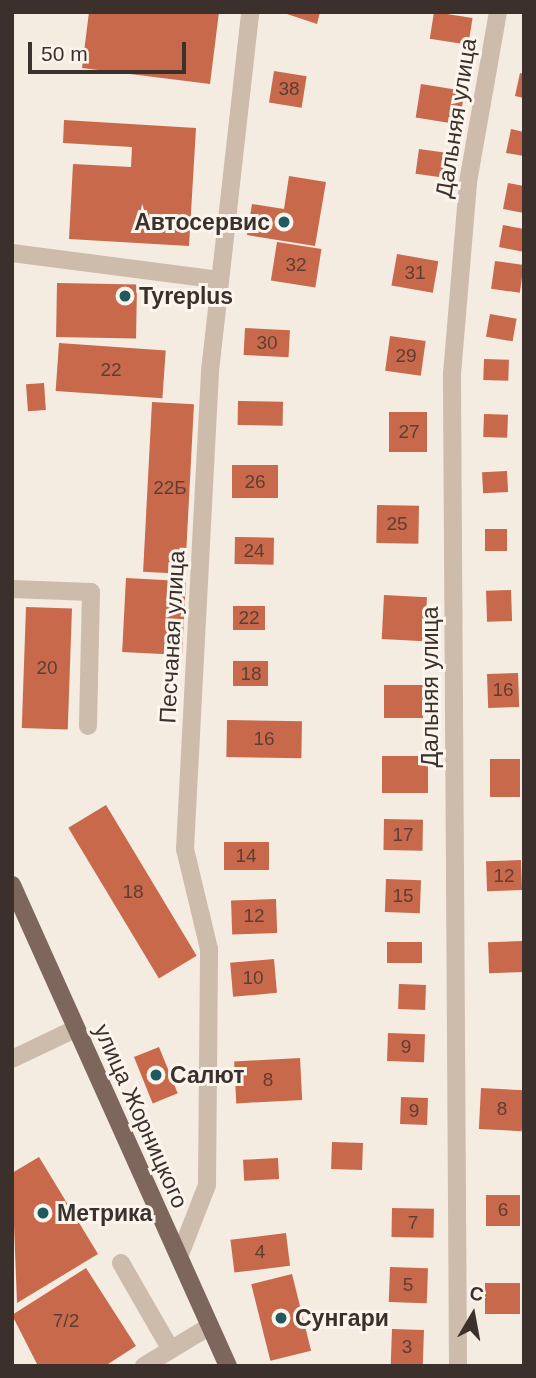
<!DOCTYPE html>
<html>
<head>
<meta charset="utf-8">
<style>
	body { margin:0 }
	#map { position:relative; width:536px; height:1378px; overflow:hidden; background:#f4ebe1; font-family:Arial,sans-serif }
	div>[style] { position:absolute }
	.building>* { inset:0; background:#c8694b; transform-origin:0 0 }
	.minor>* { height:18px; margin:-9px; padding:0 9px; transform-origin:9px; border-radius:9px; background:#cdbbac }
	.major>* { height:18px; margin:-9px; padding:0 9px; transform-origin:9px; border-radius:9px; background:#7d675c }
	.dots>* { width:19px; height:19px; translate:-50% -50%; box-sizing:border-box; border:4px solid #fbf5ee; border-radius:50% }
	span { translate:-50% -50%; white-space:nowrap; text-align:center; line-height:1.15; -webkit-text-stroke:6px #fbf5ee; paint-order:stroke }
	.number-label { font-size:19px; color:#5e3e33 }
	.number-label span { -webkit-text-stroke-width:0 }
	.street-label { font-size:23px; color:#3b302b }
	.poi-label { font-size:23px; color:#3b302b; font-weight:700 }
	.right { translate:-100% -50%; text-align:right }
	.left { translate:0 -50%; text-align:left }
	.frame { position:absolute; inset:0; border:14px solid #3b302b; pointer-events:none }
	.north { position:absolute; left:438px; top:1280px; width:70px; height:70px; -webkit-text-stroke:5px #fbf5ee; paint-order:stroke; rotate:10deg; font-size:19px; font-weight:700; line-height:28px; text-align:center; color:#3b302b }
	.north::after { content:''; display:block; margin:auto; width:24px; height:32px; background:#3b302b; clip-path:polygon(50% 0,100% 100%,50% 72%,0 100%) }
	.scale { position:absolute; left:28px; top:42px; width:158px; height:32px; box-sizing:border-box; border:4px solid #3b302b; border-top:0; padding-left:9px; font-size:21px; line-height:24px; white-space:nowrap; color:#3b302b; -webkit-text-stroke:5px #fbf5ee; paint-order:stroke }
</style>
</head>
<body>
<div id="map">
	<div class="building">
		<div style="clip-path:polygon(89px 12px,219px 12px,210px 84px,82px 68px)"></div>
		<div style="clip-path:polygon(281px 12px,320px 12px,317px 24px)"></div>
		<div style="left:434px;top:12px;width:39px;height:27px;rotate:9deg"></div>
		<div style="left:274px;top:71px;width:33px;height:32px;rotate:9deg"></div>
		<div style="clip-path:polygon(520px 73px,524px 74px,524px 98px,515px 96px)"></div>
		<div style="left:421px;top:84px;width:44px;height:34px;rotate:9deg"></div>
		<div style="clip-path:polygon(64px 120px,196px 128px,189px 246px,69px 239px,73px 164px,131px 167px,132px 147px,63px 143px)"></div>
		<div style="clip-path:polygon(511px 129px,524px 132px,524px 156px,506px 153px)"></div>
		<div style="left:419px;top:149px;width:29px;height:25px;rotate:8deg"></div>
		<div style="clip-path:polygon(289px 176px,326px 182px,315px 246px,247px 235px,252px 204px,284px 209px)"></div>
		<div style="clip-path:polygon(508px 183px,524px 186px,524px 213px,503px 209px)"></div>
		<div style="clip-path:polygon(503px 225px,524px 229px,524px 252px,499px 247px)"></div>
		<div style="left:277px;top:242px;width:45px;height:39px;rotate:9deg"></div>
		<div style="left:397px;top:254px;width:42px;height:32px;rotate:10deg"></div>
		<div style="left:495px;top:261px;width:29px;height:28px;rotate:8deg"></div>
		<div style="left:57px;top:283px;width:80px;height:54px;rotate:1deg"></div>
		<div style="left:490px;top:314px;width:27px;height:23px;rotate:10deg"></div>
		<div style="left:245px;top:328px;width:45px;height:27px;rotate:3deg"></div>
		<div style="left:390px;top:336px;width:36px;height:35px;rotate:8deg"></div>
		<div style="left:59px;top:343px;width:107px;height:48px;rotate:4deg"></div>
		<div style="left:484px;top:359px;width:25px;height:21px;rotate:2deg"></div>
		<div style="left:44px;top:383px;width:27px;height:18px;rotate:86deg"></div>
		<div style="left:238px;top:401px;width:45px;height:24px;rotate:1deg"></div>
		<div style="left:152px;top:402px;width:42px;height:170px;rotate:3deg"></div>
		<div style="left:389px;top:412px;width:38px;height:40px"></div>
		<div style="left:484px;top:414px;width:24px;height:23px;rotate:2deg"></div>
		<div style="left:232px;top:465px;width:46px;height:33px"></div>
		<div style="left:507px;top:471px;width:21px;height:25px;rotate:87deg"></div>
		<div style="left:377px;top:505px;width:42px;height:38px;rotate:1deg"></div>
		<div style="left:485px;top:529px;width:22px;height:22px"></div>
		<div style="left:235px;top:537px;width:39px;height:27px;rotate:1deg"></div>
		<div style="left:126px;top:578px;width:60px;height:74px;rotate:3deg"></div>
		<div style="left:511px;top:590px;width:31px;height:25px;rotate:88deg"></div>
		<div style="left:384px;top:595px;width:43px;height:44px;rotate:3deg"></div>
		<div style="left:233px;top:606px;width:32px;height:24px"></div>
		<div style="left:26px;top:607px;width:46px;height:121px;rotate:2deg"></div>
		<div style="left:233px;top:661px;width:35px;height:25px"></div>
		<div style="left:518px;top:673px;width:34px;height:31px;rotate:88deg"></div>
		<div style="left:384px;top:685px;width:39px;height:33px"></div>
		<div style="left:227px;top:720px;width:75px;height:37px;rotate:1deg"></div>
		<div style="left:382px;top:756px;width:46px;height:37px"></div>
		<div style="left:490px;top:759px;width:30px;height:38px"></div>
		<div style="left:106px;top:805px;width:176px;height:44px;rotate:59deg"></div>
		<div style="left:384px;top:819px;width:39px;height:31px;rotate:1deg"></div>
		<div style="left:224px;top:842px;width:45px;height:28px"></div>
		<div style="left:521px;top:860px;width:30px;height:35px;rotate:88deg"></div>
		<div style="left:386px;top:879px;width:35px;height:33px;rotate:2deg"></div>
		<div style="left:276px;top:899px;width:34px;height:45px;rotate:88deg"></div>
		<div style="left:523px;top:941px;width:31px;height:35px;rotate:88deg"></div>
		<div style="left:387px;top:942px;width:35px;height:21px"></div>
		<div style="left:274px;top:959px;width:34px;height:44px;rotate:85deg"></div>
		<div style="left:399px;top:984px;width:27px;height:25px;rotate:2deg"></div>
		<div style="left:388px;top:1033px;width:37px;height:28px;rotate:2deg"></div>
		<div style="left:159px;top:1047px;width:50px;height:27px;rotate:68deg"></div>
		<div style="left:300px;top:1058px;width:42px;height:66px;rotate:87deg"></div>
		<div style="left:481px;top:1088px;width:43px;height:41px;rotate:3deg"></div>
		<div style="left:401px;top:1097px;width:27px;height:27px;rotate:2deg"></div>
		<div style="left:332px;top:1142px;width:31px;height:27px;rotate:2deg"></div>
		<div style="clip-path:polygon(39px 1157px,98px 1254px,17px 1303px,12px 1173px)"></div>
		<div style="left:278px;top:1158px;width:21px;height:35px;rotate:87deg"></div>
		<div style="left:486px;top:1195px;width:34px;height:31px"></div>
		<div style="left:392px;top:1208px;width:42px;height:29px;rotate:1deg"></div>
		<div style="left:286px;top:1233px;width:33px;height:56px;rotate:83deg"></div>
		<div style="left:390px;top:1267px;width:38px;height:35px;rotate:2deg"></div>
		<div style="clip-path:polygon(86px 1268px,136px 1346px,105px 1366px,38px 1366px,12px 1315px)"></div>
		<div style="left:292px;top:1274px;width:79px;height:42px;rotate:76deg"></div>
		<div style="left:485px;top:1283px;width:35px;height:31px"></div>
		<div style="left:392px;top:1329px;width:32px;height:35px;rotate:2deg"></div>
	</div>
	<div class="minor">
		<div style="left:12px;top:253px;width:209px;rotate:7.4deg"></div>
		<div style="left:12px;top:589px;width:79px;rotate:2.2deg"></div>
		<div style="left:91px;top:592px;width:134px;rotate:91.3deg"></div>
		<div style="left:12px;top:1059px;width:70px;rotate:-25.5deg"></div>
		<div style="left:179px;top:1257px;width:77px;rotate:-68.7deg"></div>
		<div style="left:207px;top:1185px;width:236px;rotate:-89.5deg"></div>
		<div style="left:209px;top:949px;width:103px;rotate:-103.5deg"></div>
		<div style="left:185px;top:849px;width:479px;rotate:-87deg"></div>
		<div style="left:210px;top:371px;width:361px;rotate:-83.6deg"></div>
		<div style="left:121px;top:1263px;width:100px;rotate:60.1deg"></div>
		<div style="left:144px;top:1366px;width:77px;rotate:-31.2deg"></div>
		<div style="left:458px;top:1366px;width:992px;rotate:-90.35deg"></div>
		<div style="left:452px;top:374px;width:193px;rotate:-85.2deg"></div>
		<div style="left:468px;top:182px;width:173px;rotate:-80deg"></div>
	</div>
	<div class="major">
		<div style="left:12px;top:885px;width:527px;rotate:65.82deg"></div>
	</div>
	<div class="dots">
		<div style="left:284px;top:222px;background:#1f5a5e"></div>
		<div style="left:125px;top:296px;background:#1f5a5e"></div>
		<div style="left:156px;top:1075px;background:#1f5a5e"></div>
		<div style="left:43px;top:1213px;background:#1f5a5e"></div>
		<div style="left:281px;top:1318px;background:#1f5a5e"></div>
	</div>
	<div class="number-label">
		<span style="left:289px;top:89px">38</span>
		<span style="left:296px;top:265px">32</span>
		<span style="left:415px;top:273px">31</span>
		<span style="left:267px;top:343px">30</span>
		<span style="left:406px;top:356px">29</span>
		<span style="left:111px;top:370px">22</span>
		<span style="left:409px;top:432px">27</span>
		<span style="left:255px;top:482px">26</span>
		<span style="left:170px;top:488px">22Б</span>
		<span style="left:397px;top:524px">25</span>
		<span style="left:254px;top:551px">24</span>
		<span style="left:249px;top:618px">22</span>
		<span style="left:47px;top:668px">20</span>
		<span style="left:251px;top:674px">18</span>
		<span style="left:503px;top:690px">16</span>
		<span style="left:264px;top:739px">16</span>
		<span style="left:403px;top:835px">17</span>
		<span style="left:246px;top:856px">14</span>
		<span style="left:504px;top:876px">12</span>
		<span style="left:133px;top:892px">18</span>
		<span style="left:403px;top:896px">15</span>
		<span style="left:254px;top:916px">12</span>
		<span style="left:253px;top:978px">10</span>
		<span style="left:406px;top:1047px">9</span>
		<span style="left:268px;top:1080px">8</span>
		<span style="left:502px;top:1109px">8</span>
		<span style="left:414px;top:1111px">9</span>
		<span style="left:503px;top:1210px">6</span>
		<span style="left:413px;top:1223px">7</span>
		<span style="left:260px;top:1252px">4</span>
		<span style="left:408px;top:1285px">5</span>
		<span style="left:66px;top:1321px">7/2</span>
		<span style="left:407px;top:1347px">3</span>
	</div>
	<div class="street-label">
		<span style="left:456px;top:118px;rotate:-81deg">Дальняя улица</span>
		<span style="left:172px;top:637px;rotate:-87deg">Песчаная улица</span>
		<span style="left:430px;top:687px;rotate:-90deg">Дальняя улица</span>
		<span style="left:141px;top:1116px;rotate:66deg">улица Жорницкого</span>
	</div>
	<div class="poi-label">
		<span class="right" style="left:270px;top:222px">Автосервис</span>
		<span class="left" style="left:139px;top:296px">Tyreplus</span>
		<span class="left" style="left:170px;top:1075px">Салют</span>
		<span class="left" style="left:57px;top:1213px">Метрика</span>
		<span class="left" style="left:295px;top:1318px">Сунгари</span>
	</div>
	<div class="frame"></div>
	<div class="north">С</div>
	<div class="scale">50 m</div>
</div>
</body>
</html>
